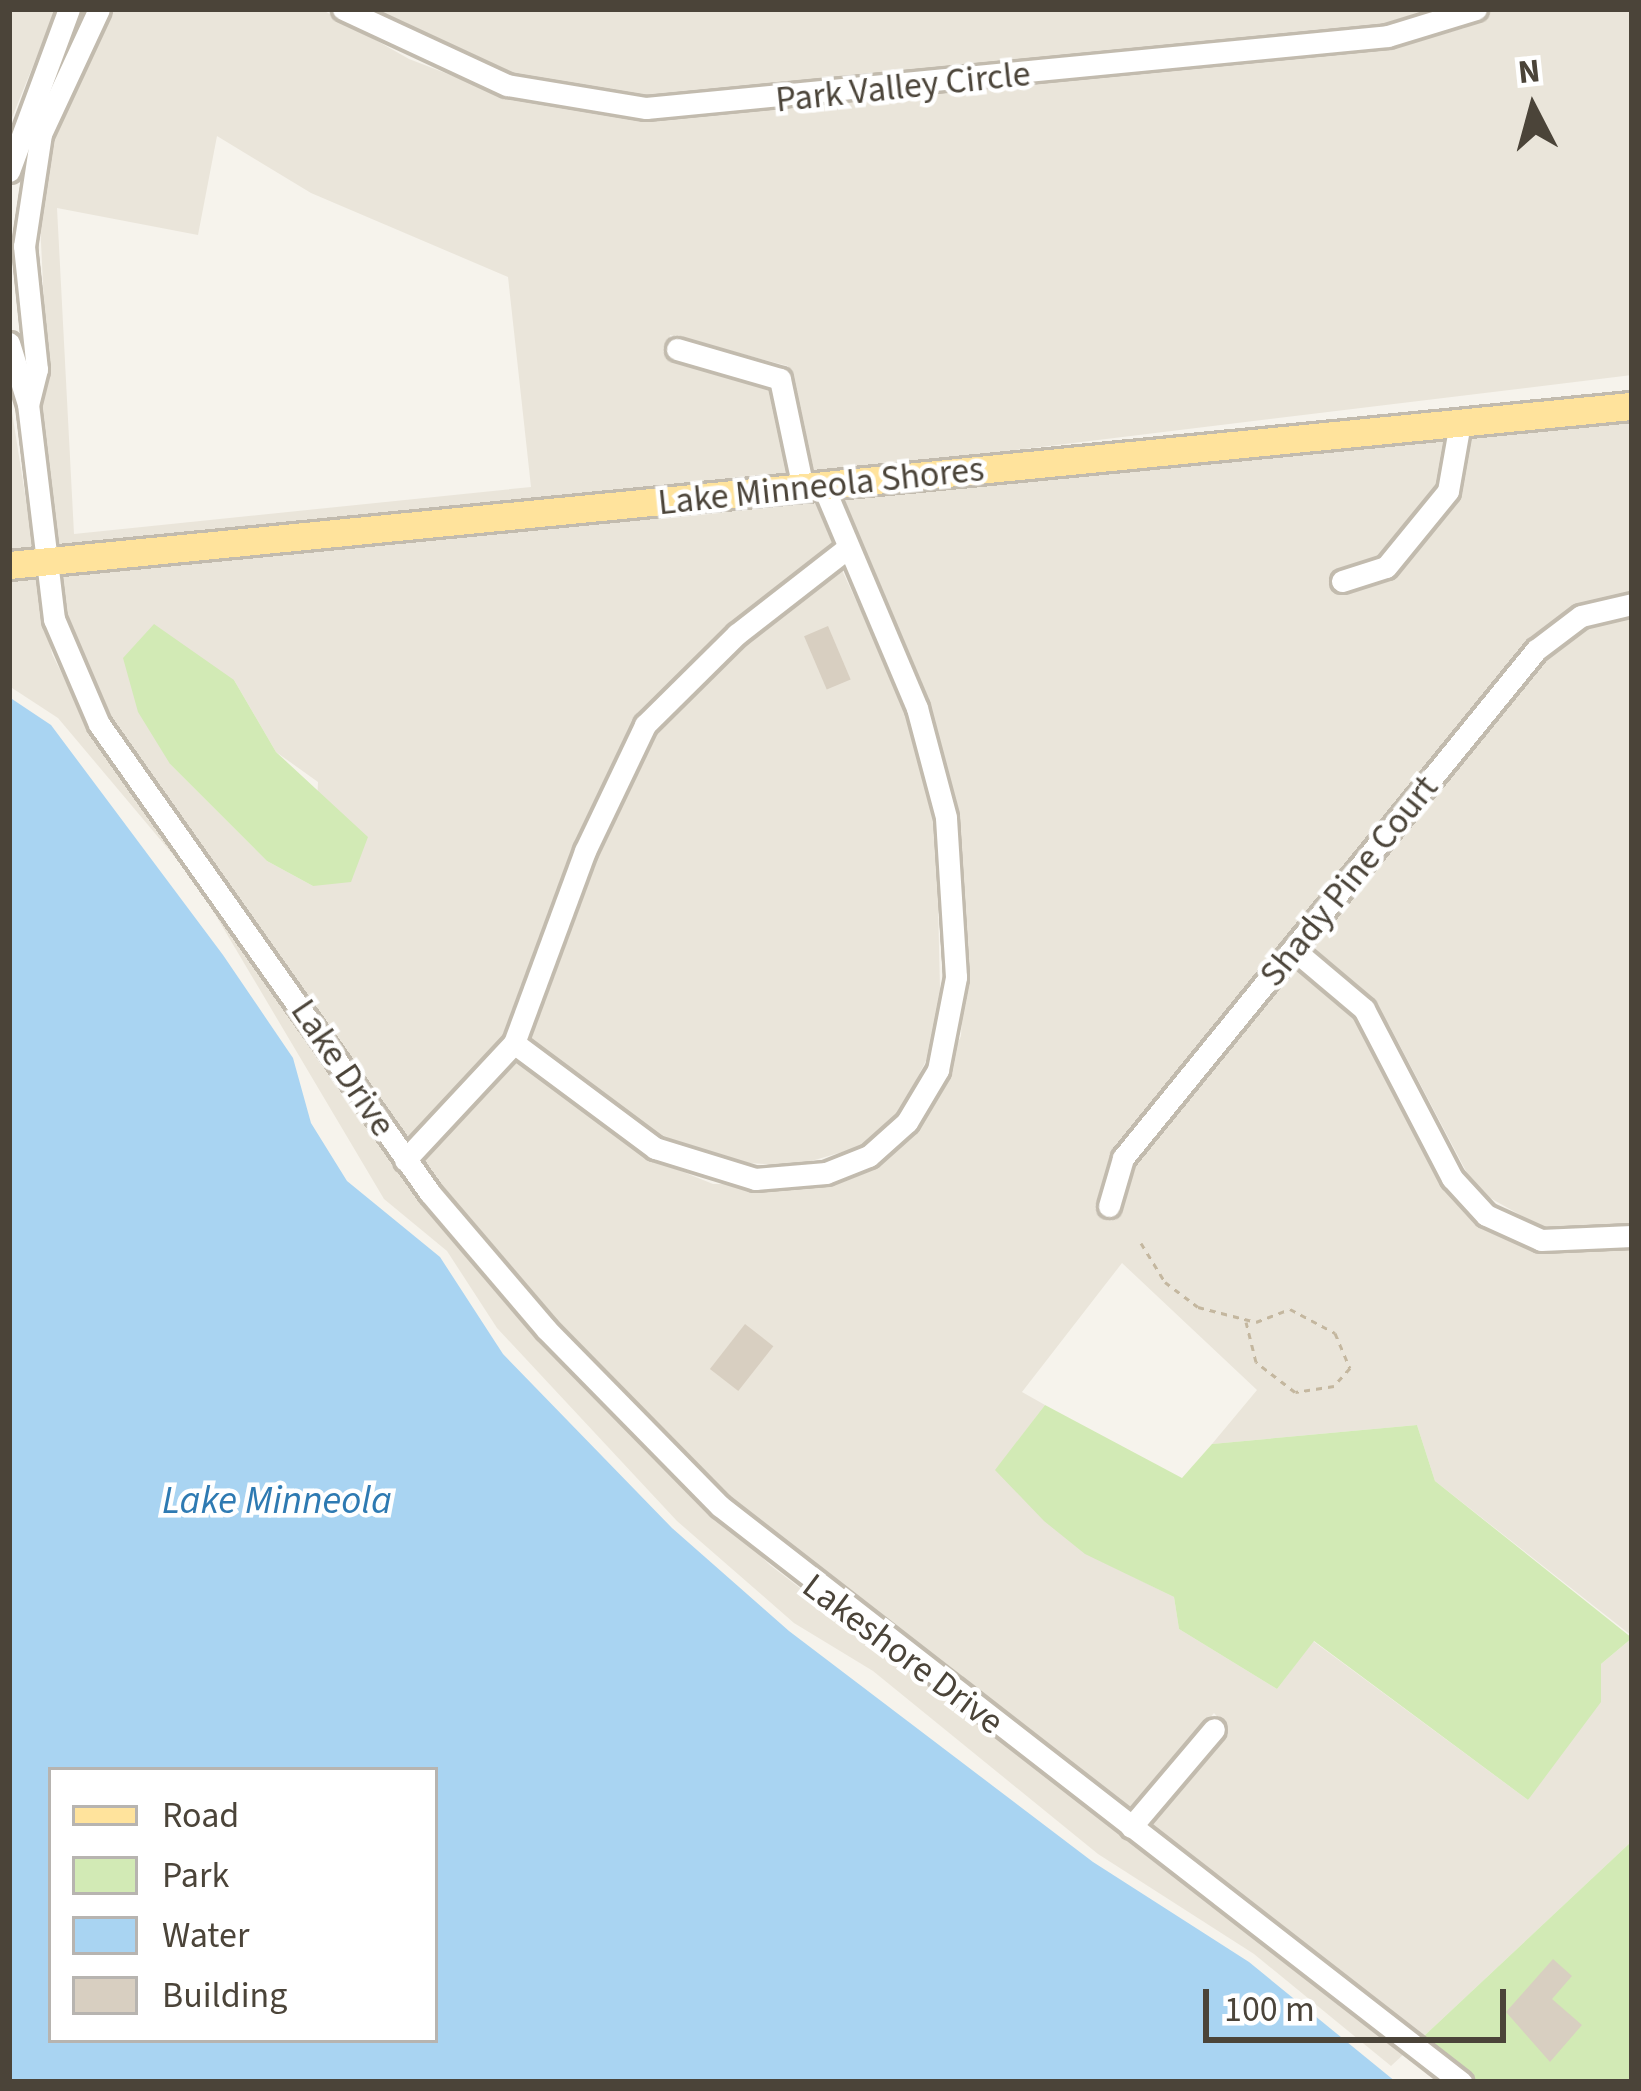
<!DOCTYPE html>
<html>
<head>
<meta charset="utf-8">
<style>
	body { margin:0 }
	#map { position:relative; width:1641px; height:2091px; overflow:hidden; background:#f6f3ec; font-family:"Source Sans 3",sans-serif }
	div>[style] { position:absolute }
	.residential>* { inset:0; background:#eae5da }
	.green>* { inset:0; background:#d2eab5 }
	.water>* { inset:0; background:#a9d4f2 }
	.building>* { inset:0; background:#d8cfc1; transform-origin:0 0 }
	.path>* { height:3px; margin-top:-1.5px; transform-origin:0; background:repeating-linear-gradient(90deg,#c4b79f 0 6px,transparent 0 12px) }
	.roads { filter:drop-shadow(3px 0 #c2bbae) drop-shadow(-3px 0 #c2bbae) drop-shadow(0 3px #c2bbae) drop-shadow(0 -3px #c2bbae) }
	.minor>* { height:21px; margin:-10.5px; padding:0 10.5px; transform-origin:10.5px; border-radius:10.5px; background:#fff }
	.major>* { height:27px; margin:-13.5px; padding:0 13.5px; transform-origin:13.5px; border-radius:13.5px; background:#ffe39c }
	span { translate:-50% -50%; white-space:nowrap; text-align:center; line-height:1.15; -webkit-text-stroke:9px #fff; paint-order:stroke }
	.street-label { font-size:36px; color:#4b4439 }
	.water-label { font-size:39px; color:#2e7ab2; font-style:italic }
	.frame { position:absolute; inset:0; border:12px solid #4b4439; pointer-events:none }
	.legend { position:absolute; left:48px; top:1767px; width:390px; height:276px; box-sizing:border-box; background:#fff; border:3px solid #b7b4b0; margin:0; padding:15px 21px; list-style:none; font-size:36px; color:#4b4439 }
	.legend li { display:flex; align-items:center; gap:24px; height:60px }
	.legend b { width:60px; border:3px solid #b7b4b0 }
	.north { position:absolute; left:1473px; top:48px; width:120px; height:120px; -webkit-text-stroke:9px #fff; paint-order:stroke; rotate:354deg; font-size:33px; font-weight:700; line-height:48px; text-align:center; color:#4b4439 }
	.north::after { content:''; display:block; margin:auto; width:42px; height:54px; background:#4b4439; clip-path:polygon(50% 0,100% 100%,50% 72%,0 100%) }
	.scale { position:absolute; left:1203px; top:1989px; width:303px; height:54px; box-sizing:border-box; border:6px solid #4b4439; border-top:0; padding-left:15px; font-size:36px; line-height:42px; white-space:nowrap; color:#4b4439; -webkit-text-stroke:9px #fff; paint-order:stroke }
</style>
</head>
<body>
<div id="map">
	<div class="residential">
		<div style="clip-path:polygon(9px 9px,56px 9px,9px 125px)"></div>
		<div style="clip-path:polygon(evenodd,112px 9px,321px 9px,409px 59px,505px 96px,646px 120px,1390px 48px,1465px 28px,1494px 9px,1632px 9px,1632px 375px,811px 475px,788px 366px,670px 335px,665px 358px,771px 389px,790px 478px,54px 549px,39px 410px,47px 368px,39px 200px,51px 138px,112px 9px,217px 136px,311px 193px,508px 277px,531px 487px,74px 534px,57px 208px,198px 235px,217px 136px)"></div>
		<div style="clip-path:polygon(365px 9px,1449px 9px,1386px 24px,646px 96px,509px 73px)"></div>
		<div style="clip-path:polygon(9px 393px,34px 551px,9px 554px)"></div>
		<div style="clip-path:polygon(1632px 418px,1632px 592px,1578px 605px,1531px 639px,1115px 1150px,1096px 1212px,1116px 1220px,1132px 1164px,1295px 965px,1371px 1036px,1444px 1186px,1480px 1224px,1539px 1251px,1632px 1248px,1632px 1636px,1435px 1481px,1417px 1425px,1212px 1444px,1257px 1390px,1122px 1263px,1022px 1392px,1045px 1405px,996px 1470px,1085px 1553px,1174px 1597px,1179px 1629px,1277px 1689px,1313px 1641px,1528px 1800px,1601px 1664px,1632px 1638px,1632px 1841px,1423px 2037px,1147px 1825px,1228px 1729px,1214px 1713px,1129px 1811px,726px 1497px,553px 1321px,420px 1162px,516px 1060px,649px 1158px,713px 1184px,829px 1185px,875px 1166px,915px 1128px,961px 1036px,966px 914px,956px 816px,927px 704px,838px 496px)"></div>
		<div style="clip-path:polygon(evenodd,816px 498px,833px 545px,730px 625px,637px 718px,575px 845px,505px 1037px,407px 1143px,107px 718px,64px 616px,57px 572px,816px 498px,234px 680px,276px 752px,318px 782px,313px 886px,267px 861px,170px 764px,234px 680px)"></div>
		<div style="clip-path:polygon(841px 568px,908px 713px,936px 819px,941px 1031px,899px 1114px,863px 1146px,794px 1166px,716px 1161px,659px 1138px,527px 1040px,594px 856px,654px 733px,743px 644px)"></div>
		<div style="clip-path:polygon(36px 575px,52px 654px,90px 730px,391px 1159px,539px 1338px,770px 1565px,1406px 2052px,1391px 2066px,1254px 1954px,1098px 1854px,873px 1671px,794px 1623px,677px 1521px,497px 1328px,447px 1251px,384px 1199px,196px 882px,58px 718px,9px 686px,9px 577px)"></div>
		<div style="clip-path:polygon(1632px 616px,1632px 1225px,1543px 1228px,1476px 1190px,1389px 1025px,1309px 947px,1546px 656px,1585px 627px)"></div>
	</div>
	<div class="green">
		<div style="clip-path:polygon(154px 624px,234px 680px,276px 752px,368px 837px,351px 882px,313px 886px,267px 861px,170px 764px,138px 712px,123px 658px)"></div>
		<div style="clip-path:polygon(1045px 1405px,1182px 1478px,1212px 1444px,1417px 1425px,1435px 1481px,1632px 1638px,1601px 1664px,1601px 1702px,1528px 1800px,1314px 1641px,1277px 1689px,1179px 1629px,1174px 1597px,1085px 1554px,1044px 1521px,995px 1470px)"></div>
		<div style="clip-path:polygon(1632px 1841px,1632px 2082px,1478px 2082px,1423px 2037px)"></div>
	</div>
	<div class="water">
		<div style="clip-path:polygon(evenodd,9px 697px,51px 725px,223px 955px,293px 1058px,311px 1123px,347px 1181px,440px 1257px,503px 1354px,672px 1528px,789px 1631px,1093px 1862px,1249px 1962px,1396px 2082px,9px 2082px,9px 697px,51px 1770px,435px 1770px,435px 2040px,51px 2040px,51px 1770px)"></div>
	</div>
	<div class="building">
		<div style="left:828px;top:626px;width:58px;height:26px;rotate:67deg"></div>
		<div style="left:745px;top:1324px;width:36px;height:57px;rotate:38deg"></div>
		<div style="clip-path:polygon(1553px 1959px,1572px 1976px,1552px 1999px,1582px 2025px,1550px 2062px,1506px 2012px)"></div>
	</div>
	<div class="path">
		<div style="left:1141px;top:1243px;width:46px;rotate:58.4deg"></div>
		<div style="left:1165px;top:1282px;width:41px;rotate:37.1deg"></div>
		<div style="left:1198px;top:1307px;width:60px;rotate:14.5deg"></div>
		<div style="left:1256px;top:1322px;width:36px;rotate:-21deg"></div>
		<div style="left:1290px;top:1309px;width:51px;rotate:28.1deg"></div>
		<div style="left:1335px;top:1333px;width:38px;rotate:67deg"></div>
		<div style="left:1350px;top:1368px;width:24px;rotate:132deg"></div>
		<div style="left:1334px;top:1386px;width:39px;rotate:171deg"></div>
		<div style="left:1295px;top:1392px;width:49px;rotate:-142.4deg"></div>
		<div style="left:1256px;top:1362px;width:41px;rotate:-104deg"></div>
	</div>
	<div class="roads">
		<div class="minor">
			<div style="left:99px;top:9px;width:138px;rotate:114.9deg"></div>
			<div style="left:41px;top:134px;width:113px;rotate:98.6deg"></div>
			<div style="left:24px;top:246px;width:124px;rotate:84deg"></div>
			<div style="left:37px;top:369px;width:36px;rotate:104deg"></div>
			<div style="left:28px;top:404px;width:217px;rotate:83.1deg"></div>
			<div style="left:54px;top:619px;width:114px;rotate:66.8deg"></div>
			<div style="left:99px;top:724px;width:574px;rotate:54.79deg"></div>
			<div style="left:430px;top:1193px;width:179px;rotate:49.5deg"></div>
			<div style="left:546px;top:1329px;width:248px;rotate:45.5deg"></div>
			<div style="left:720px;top:1506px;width:939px;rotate:37.86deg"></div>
			<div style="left:343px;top:9px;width:181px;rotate:24.9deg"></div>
			<div style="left:507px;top:85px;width:141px;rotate:9.4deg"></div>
			<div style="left:646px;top:108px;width:745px;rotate:-5.54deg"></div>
			<div style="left:1388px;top:36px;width:92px;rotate:-17.1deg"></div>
			<div style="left:9px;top:171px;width:173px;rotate:-69.7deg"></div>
			<div style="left:9px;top:343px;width:64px;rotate:72.7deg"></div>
			<div style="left:677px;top:349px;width:107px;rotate:16.2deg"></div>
			<div style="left:780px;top:379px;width:111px;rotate:78.1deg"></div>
			<div style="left:1342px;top:581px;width:46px;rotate:-17.7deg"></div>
			<div style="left:1386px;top:567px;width:98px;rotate:-50.8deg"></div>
			<div style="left:1448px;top:491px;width:69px;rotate:-80deg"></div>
			<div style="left:1293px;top:949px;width:93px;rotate:40.2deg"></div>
			<div style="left:1364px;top:1009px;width:191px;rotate:62.5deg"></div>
			<div style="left:1452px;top:1178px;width:50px;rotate:47.4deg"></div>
			<div style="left:1486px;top:1215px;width:60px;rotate:24.4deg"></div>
			<div style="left:1541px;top:1240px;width:91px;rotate:-2.5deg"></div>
			<div style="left:514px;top:1043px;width:176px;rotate:36.7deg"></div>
			<div style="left:655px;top:1148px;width:105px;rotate:17.2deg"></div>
			<div style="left:755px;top:1179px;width:71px;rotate:-4.8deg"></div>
			<div style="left:826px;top:1173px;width:46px;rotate:-21.6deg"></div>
			<div style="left:869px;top:1156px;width:51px;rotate:-41.8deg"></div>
			<div style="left:907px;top:1122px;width:61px;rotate:-59.2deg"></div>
			<div style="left:938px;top:1070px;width:95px;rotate:-79deg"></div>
			<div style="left:956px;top:977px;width:160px;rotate:-93.6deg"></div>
			<div style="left:946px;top:817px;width:113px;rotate:-104.9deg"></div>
			<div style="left:917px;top:708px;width:241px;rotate:-112.9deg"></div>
			<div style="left:405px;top:1160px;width:160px;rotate:-47deg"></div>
			<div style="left:514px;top:1043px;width:205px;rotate:-69.7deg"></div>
			<div style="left:585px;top:851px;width:140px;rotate:-64.5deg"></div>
			<div style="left:645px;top:725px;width:129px;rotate:-44.7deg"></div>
			<div style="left:737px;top:634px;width:137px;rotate:-37.9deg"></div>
			<div style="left:1109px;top:1206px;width:50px;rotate:-73.7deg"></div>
			<div style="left:1123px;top:1158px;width:655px;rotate:-50.89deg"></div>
			<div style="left:1536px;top:650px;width:56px;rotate:-37.1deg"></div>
			<div style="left:1581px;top:616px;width:52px;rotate:-13.2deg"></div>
			<div style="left:1131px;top:1827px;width:128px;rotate:-49.7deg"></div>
		</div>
		<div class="major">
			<div style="left:9px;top:565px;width:1631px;rotate:-5.6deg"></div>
		</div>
	</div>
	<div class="street-label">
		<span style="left:903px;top:87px;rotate:-6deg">Park Valley Circle</span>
		<span style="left:821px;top:486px;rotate:-6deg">Lake Minneola Shores</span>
		<span style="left:1349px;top:881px;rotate:-51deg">Shady Pine Court</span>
		<span style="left:343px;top:1068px;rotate:56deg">Lake Drive</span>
		<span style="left:903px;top:1654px;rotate:37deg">Lakeshore Drive</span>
	</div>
	<div class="water-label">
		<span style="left:277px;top:1501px">Lake Minneola</span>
	</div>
	<div class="frame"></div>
	<ul class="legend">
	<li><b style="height:15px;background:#ffe39c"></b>Road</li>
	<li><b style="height:33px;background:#d2eab5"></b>Park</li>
	<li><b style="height:33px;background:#a9d4f2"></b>Water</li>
	<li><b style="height:33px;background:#d8cfc1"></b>Building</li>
	</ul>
	<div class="north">N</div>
	<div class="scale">100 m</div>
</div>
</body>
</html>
